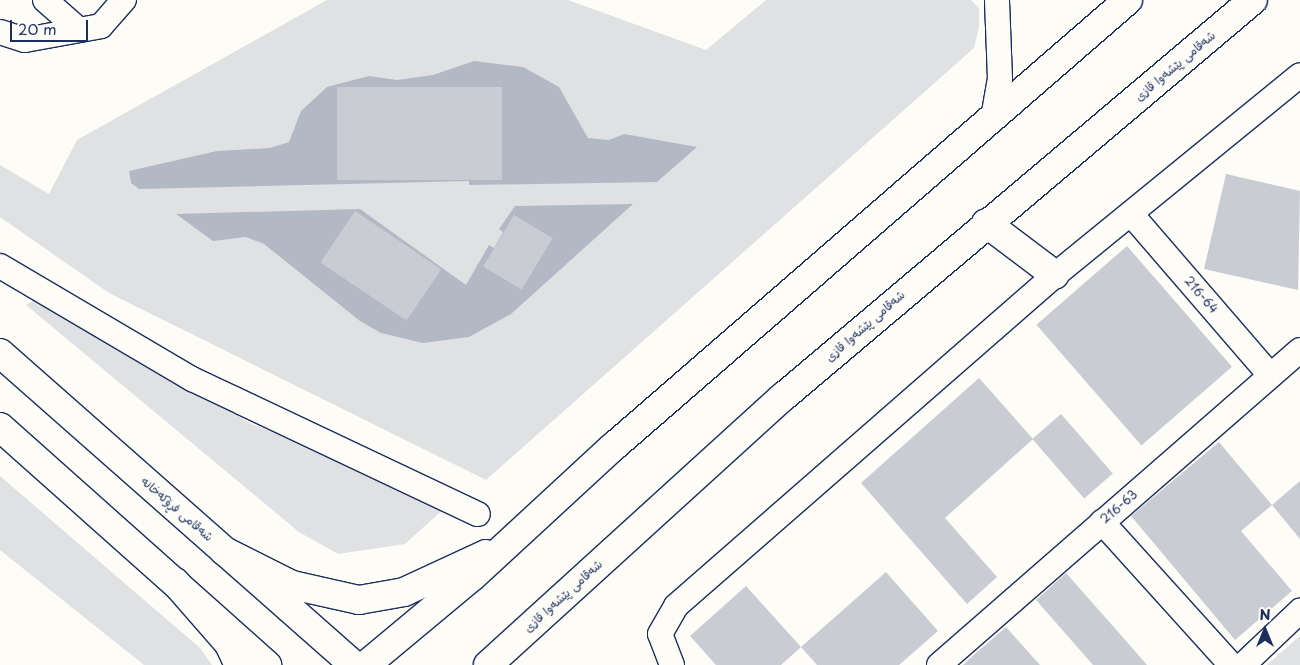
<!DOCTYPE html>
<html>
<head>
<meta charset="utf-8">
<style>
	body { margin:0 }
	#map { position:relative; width:1300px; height:665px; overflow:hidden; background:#fdfcf7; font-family:"Playpen Sans","Playpen Sans Arabic",sans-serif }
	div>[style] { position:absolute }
	.green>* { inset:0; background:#e0e1e3 }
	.water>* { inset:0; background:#b3b8c5 }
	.building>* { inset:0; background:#c9ccd3; transform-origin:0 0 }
	.roads { filter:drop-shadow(1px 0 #1b2f5e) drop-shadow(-1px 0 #1b2f5e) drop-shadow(0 1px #1b2f5e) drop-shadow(0 -1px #1b2f5e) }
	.minor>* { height:24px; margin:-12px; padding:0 12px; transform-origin:12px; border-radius:12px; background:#fdfcf7 }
	.primary>* { height:28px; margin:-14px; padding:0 14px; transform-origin:14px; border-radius:14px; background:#fdfcf7 }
	.trunk>* { height:28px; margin:-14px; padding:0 14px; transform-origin:14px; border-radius:14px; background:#fdfcf7 }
	span { translate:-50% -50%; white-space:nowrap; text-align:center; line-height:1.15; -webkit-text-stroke:5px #fdfcf7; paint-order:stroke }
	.street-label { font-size:12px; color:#1b2f5e }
	.north { position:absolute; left:1240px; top:605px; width:50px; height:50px; -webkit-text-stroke:4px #fdfcf7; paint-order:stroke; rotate:0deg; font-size:14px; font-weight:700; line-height:20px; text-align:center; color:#1b2f5e }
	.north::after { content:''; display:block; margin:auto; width:18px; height:22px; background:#1b2f5e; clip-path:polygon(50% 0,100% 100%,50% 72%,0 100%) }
	.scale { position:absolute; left:10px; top:20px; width:78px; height:22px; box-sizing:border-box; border:2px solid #1b2f5e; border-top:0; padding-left:6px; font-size:15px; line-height:18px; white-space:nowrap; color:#1b2f5e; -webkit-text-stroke:4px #fdfcf7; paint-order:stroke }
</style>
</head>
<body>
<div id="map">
	<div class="green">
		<div style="clip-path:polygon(327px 0,568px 0,706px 50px,766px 0,971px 0,979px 8px,979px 27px,974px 48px,486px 480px,109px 293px,0 217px,0 165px,49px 194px,77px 140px)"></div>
		<div style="clip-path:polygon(40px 296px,251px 424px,386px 473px,446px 507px,405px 544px,338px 554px,299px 532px,26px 305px)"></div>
		<div style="clip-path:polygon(0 476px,200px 648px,212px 665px,144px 665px,0 550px)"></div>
		<div style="clip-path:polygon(1300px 636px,1300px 665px,1267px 665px)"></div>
	</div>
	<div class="water">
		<div style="clip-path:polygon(474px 61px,523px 67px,559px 87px,588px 138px,609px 140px,624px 134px,697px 147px,657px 182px,469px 185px,469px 181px,139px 189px,131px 183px,129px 171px,217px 151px,270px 148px,289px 142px,301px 111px,327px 87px,369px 76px,397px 80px,433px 75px)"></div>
		<div style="clip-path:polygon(633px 204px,511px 314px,469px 337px,423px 343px,381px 333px,360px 321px,264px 244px,246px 237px,213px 241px,176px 214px,360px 209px,466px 285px,489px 245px,494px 248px,503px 232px,499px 229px,515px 206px)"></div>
	</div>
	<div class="building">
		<div style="left:502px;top:87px;width:93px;height:165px;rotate:90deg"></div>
		<div style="clip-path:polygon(1226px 174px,1300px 191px,1298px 290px,1204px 269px)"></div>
		<div style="left:355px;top:211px;width:104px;height:62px;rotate:34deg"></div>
		<div style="left:514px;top:215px;width:45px;height:60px;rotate:31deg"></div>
		<div style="left:1127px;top:246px;width:160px;height:120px;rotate:49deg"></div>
		<div style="clip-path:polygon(979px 378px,1033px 439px,945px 518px,997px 577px,967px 604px,861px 483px)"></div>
		<div style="left:1061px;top:414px;width:79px;height:38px;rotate:49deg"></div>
		<div style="clip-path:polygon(1219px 442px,1272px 505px,1241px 531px,1292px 591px,1235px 640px,1131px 516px)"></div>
		<div style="clip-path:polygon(1300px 481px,1300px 539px,1272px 505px)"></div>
		<div style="clip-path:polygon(886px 572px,938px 631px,899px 665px,817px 665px,801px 647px,781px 665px,716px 665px,690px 636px,746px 586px,801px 647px)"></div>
		<div style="clip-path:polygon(1066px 573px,1120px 634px,1147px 665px,1093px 665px,1036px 600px)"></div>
		<div style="clip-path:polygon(1006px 627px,1040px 665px,963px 665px,976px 653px)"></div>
	</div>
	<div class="roads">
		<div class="minor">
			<div style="left:45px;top:0;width:45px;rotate:41.4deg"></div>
			<div style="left:0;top:32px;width:26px;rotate:18deg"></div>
			<div style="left:25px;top:40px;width:77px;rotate:-10.4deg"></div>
			<div style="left:101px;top:26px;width:35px;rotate:-49deg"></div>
			<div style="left:993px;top:118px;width:40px;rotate:-80deg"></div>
			<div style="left:1000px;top:79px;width:79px;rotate:-92.2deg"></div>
			<div style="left:1131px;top:214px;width:213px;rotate:49.2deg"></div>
			<div style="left:0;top:266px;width:223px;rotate:30.5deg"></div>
			<div style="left:192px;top:379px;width:316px;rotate:25.3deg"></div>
			<div style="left:1102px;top:522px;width:193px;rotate:47.9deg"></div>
			<div style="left:672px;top:665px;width:33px;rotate:-111deg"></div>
			<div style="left:660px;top:634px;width:32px;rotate:-60deg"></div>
			<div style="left:676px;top:606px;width:503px;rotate:-41.13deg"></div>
			<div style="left:1055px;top:275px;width:316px;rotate:-39.2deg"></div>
			<div style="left:939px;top:665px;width:479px;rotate:-41.1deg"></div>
			<div style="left:1243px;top:665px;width:79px;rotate:-43.5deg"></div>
		</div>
		<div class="primary">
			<div style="left:0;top:353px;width:472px;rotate:41.4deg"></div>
			<div style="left:0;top:427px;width:358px;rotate:41.7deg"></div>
		</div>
		<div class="trunk">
			<div style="left:986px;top:223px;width:86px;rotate:37deg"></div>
			<div style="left:224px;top:551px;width:76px;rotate:26.6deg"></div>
			<div style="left:292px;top:585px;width:69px;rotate:12.6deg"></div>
			<div style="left:359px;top:600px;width:46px;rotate:-10.1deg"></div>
			<div style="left:404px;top:592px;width:90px;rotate:-24.9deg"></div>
			<div style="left:175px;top:582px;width:82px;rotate:48.9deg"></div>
			<div style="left:229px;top:644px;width:23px;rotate:65deg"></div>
			<div style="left:366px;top:665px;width:139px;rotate:-39.8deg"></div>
			<div style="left:473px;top:576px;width:190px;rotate:-42.7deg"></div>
			<div style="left:613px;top:447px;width:682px;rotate:-40.96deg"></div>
			<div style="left:488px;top:665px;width:399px;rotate:-42.3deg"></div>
			<div style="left:783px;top:397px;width:615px;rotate:-40.19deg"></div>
		</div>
	</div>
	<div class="street-label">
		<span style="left:1175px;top:66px;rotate:-40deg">شەقامی پێشەوا قازی</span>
		<span style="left:1201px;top:295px;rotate:49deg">216-64</span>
		<span style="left:865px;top:326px;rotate:-41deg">شەقامی پێشەوا قازی</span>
		<span style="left:1119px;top:507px;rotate:-41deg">216-63</span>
		<span style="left:177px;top:509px;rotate:41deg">شەقامی فڕۆکەخانە</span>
		<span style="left:563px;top:596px;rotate:-42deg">شەقامی پێشەوا قازی</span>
	</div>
	<div class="north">N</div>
	<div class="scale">20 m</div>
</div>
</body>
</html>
